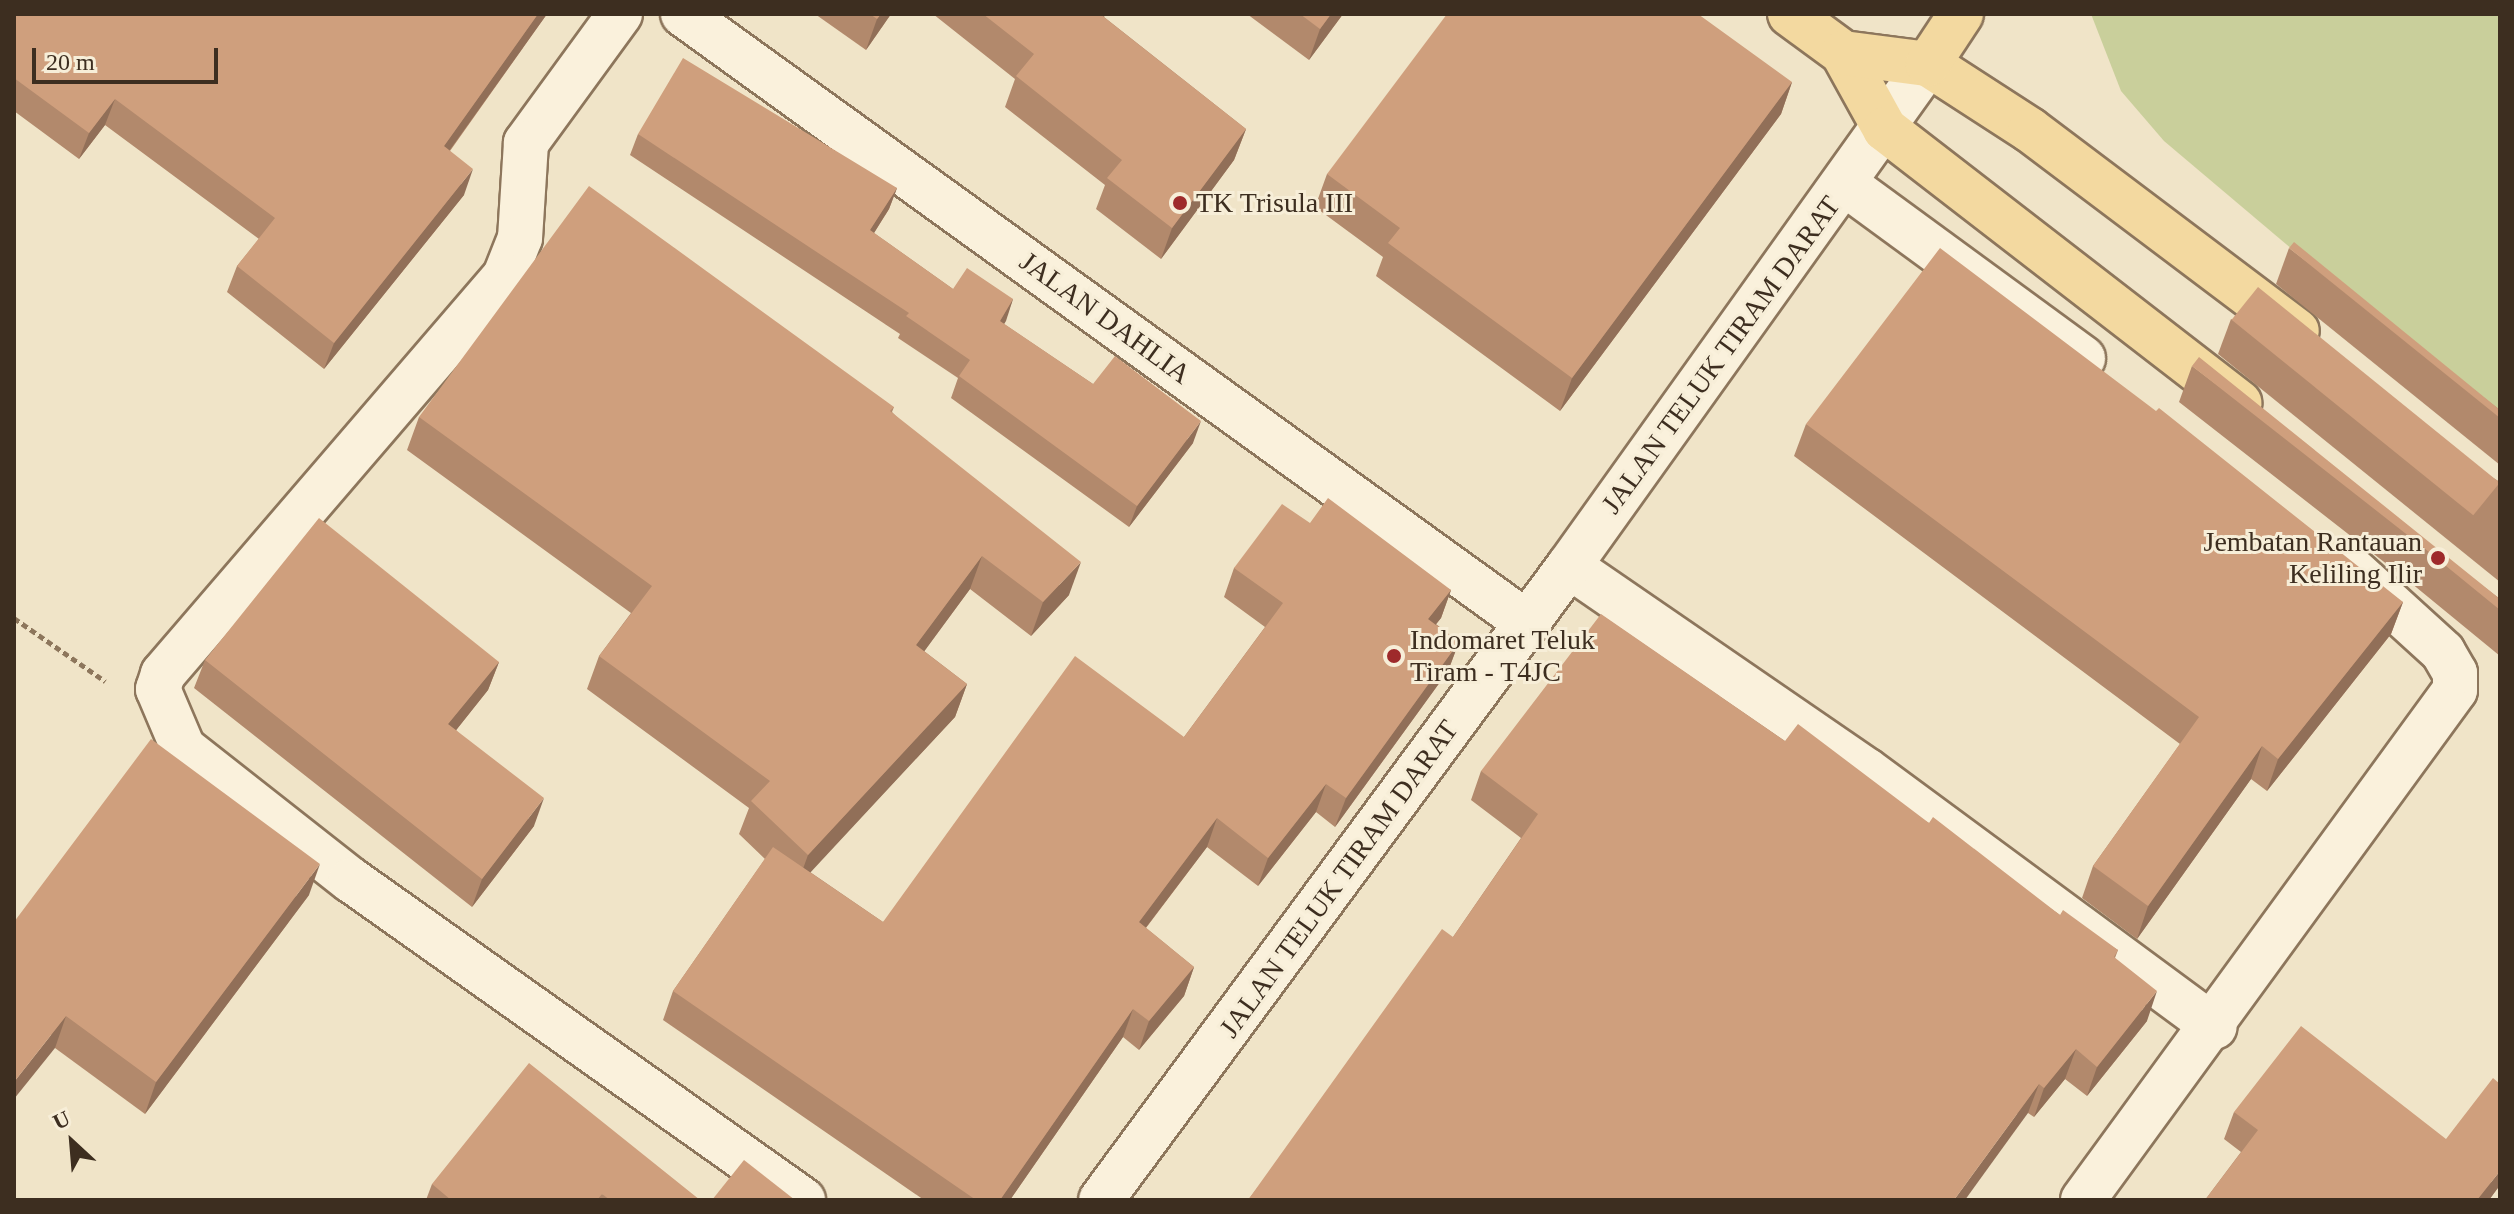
<!DOCTYPE html>
<html>
<head>
<meta charset="utf-8">
<style>
	body { margin:0 }
	#map { position:relative; width:2514px; height:1214px; overflow:hidden; background:#f0e4c8; font-family:"Times New Roman",serif }
	div>[style] { position:absolute }
	.green>* { inset:0; background:#c9cf9b }
	.path>* { height:5px; margin-top:-2.5px; transform-origin:0; background:repeating-linear-gradient(90deg,#8d765c 0 6px,transparent 0 10px) }
	.roads { filter:drop-shadow(2px 0 #8d765c) drop-shadow(-2px 0 #8d765c) drop-shadow(0 2px #8d765c) drop-shadow(0 -2px #8d765c) }
	.minor>* { height:44px; margin:-22px; padding:0 22px; transform-origin:22px; border-radius:22px; background:#faf1dc }
	.major>* { height:44px; margin:-22px; padding:0 22px; transform-origin:22px; border-radius:22px; background:#f3d9a0 }
	.wall>* { inset:0; background:#b2896c }
	.shaded-wall>* { inset:0; background:#916f58 }
	.building>* { inset:0; background:#cf9f7d; transform-origin:0 0 }
	.dots>* { width:22px; height:22px; translate:-50% -50%; box-sizing:border-box; border:4px solid #f7eed8; border-radius:50% }
	span { translate:-50% -50%; white-space:nowrap; text-align:center; line-height:1.15; -webkit-text-stroke:6px #f7eed8; paint-order:stroke }
	.poi-label { font-size:28px; color:#3d2e20 }
	.left { translate:0 -50%; text-align:left }
	.right { translate:-100% -50%; text-align:right }
	.street-label { font-size:28px; color:#3d2e20 }
	.frame { position:absolute; inset:0; border:16px solid #3d2e20; pointer-events:none }
	.north { position:absolute; left:32px; top:1102px; width:80px; height:80px; -webkit-text-stroke:6px #f7eed8; paint-order:stroke; rotate:334deg; font-size:22px; font-weight:700; line-height:32px; text-align:center; color:#3d2e20 }
	.north::after { content:''; display:block; margin:auto; width:28px; height:36px; background:#3d2e20; clip-path:polygon(50% 0,100% 100%,50% 72%,0 100%) }
	.scale { position:absolute; left:32px; top:48px; width:186px; height:36px; box-sizing:border-box; border:4px solid #3d2e20; border-top:0; padding-left:10px; font-size:24px; line-height:28px; white-space:nowrap; color:#3d2e20; -webkit-text-stroke:6px #f7eed8; paint-order:stroke }
</style>
</head>
<body>
<div id="map">
	<div class="green">
		<div style="clip-path:polygon(2091px 14px,2500px 14px,2500px 425px,2164px 141px,2121px 91px)"></div>
	</div>
	<div class="path">
		<div style="left:14px;top:618px;width:111px;rotate:34.7deg"></div>
	</div>
	<div class="roads">
		<div class="minor">
			<div style="left:620px;top:14px;width:160px;rotate:126.1deg"></div>
			<div style="left:526px;top:143px;width:95px;rotate:93.6deg"></div>
			<div style="left:520px;top:238px;width:41px;rotate:111.5deg"></div>
			<div style="left:505px;top:276px;width:525px;rotate:130.67deg"></div>
			<div style="left:163px;top:674px;width:16px;rotate:108deg"></div>
			<div style="left:158px;top:689px;width:64px;rotate:67deg"></div>
			<div style="left:183px;top:748px;width:214px;rotate:38.2deg"></div>
			<div style="left:351px;top:880px;width:554px;rotate:35.3deg"></div>
			<div style="left:683px;top:14px;width:1041px;rotate:35.81deg"></div>
			<div style="left:1845px;top:184px;width:295px;rotate:36.2deg"></div>
			<div style="left:1569px;top:566px;width:360px;rotate:34.5deg"></div>
			<div style="left:1866px;top:770px;width:433px;rotate:36.4deg"></div>
			<div style="left:1101px;top:1200px;width:788px;rotate:-53.57deg"></div>
			<div style="left:1569px;top:566px;width:617px;rotate:-54.43deg"></div>
			<div style="left:2083px;top:1200px;width:631px;rotate:-53.89deg"></div>
			<div style="left:2455px;top:690px;width:17px;rotate:-90deg"></div>
			<div style="left:2455px;top:673px;width:24px;rotate:-120deg"></div>
			<div style="left:2443px;top:652px;width:120px;rotate:-137.7deg"></div>
		</div>
		<div class="major">
			<div style="left:1790px;top:14px;width:66px;rotate:36.3deg"></div>
			<div style="left:1843px;top:53px;width:87px;rotate:61.1deg"></div>
			<div style="left:1885px;top:129px;width:448px;rotate:37.7deg"></div>
			<div style="left:1843px;top:53px;width:86px;rotate:7.4deg"></div>
			<div style="left:1928px;top:64px;width:121px;rotate:32.9deg"></div>
			<div style="left:2030px;top:130px;width:334px;rotate:37deg"></div>
			<div style="left:1928px;top:64px;width:60px;rotate:-56.6deg"></div>
		</div>
	</div>
	<div class="wall">
		<div style="clip-path:polygon(14px 14px,547px 14px,450px 151px,464px 195px,324px 369px,227px 292px,237px 266px,259px 239px,105px 125px,79px 159px,14px 111px)"></div>
		<div style="clip-path:polygon(815px 14px,891px 14px,866px 50px)"></div>
		<div style="clip-path:polygon(933px 14px,1106px 14px,1104px 17px,1246px 129px,1234px 160px,1161px 259px,1096px 209px,1105px 185px,1005px 107px,1015px 79px)"></div>
		<div style="clip-path:polygon(1247px 14px,1343px 14px,1309px 60px)"></div>
		<div style="clip-path:polygon(1792px 82px,1781px 114px,1560px 411px,1376px 276px,1383px 257px,1315px 207px,1327px 174px)"></div>
		<div style="clip-path:polygon(638px 134px,897px 188px,889px 209px,874px 233px,953px 289px,1013px 299px,1004px 324px,1093px 384px,1193px 443px,1129px 527px,951px 398px,958px 378px,898px 338px,900px 334px,630px 155px)"></div>
		<div style="clip-path:polygon(2289px 248px,2500px 410px,2500px 465px,2276px 284px)"></div>
		<div style="clip-path:polygon(2231px 319px,2500px 482px,2500px 582px,2218px 354px)"></div>
		<div style="clip-path:polygon(2192px 366px,2500px 599px,2500px 656px,2411px 583px,2179px 402px)"></div>
		<div style="clip-path:polygon(894px 407px,892px 412px,1069px 595px,1031px 636px,970px 589px,924px 651px,967px 684px,955px 717px,810px 872px,883px 922px,1184px 737px,1265px 627px,1224px 597px,1234px 568px,1310px 523px,1451px 590px,1441px 618px,1436px 624px,1459px 642px,1448px 671px,1335px 827px,1316px 812px,1258px 886px,1207px 847px,1146px 928px,1194px 967px,1184px 996px,1139px 1050px,1123px 1037px,1010px 1200px,924px 1200px,663px 1020px,673px 991px,765px 859px,739px 834px,749px 808px,587px 689px,599px 656px,631px 613px,407px 450px,419px 417px)"></div>
		<div style="clip-path:polygon(1806px 424px,2403px 602px,2391px 634px,2267px 791px,2251px 779px,2137px 939px,2082px 898px,2093px 866px,2180px 744px,1794px 456px)"></div>
		<div style="clip-path:polygon(205px 660px,499px 662px,488px 690px,456px 730px,534px 826px,472px 907px,194px 688px)"></div>
		<div style="clip-path:polygon(1785px 741px,1929px 823px,2060px 915px,2118px 950px,2115px 958px,2147px 1021px,2087px 1096px,2065px 1079px,2034px 1117px,2028px 1113px,1248px 1200px,1453px 937px,1521px 838px,1471px 800px,1481px 771px)"></div>
		<div style="clip-path:polygon(309px 895px,145px 1114px,55px 1048px,14px 922px)"></div>
		<div style="clip-path:polygon(2234px 1112px,2500px 1185px,2489px 1200px,2205px 1200px,2241px 1152px,2224px 1139px)"></div>
		<div style="clip-path:polygon(432px 1184px,700px 1200px,426px 1200px)"></div>
	</div>
	<div class="shaded-wall">
		<div style="clip-path:polygon(538px 14px,547px 14px,434px 172px,444px 146px)"></div>
		<div style="clip-path:polygon(881px 14px,891px 14px,866px 50px,877px 19px)"></div>
		<div style="clip-path:polygon(1331px 14px,1343px 14px,1309px 60px,1320px 29px)"></div>
		<div style="clip-path:polygon(1792px 82px,1781px 114px,1560px 411px,1572px 378px)"></div>
		<div style="clip-path:polygon(115px 99px,105px 125px,79px 159px,89px 133px)"></div>
		<div style="clip-path:polygon(1246px 129px,1234px 160px,1161px 259px,1172px 228px)"></div>
		<div style="clip-path:polygon(473px 169px,464px 195px,324px 369px,334px 343px)"></div>
		<div style="clip-path:polygon(897px 188px,889px 209px,862px 252px,870px 230px)"></div>
		<div style="clip-path:polygon(1013px 299px,1006px 321px,992px 343px,1000px 321px)"></div>
		<div style="clip-path:polygon(1201px 421px,1193px 443px,1129px 527px,1137px 506px)"></div>
		<div style="clip-path:polygon(982px 556px,970px 589px,904px 679px,916px 645px)"></div>
		<div style="clip-path:polygon(1081px 562px,1069px 595px,1031px 636px,1043px 602px)"></div>
		<div style="clip-path:polygon(1451px 590px,1441px 618px,1418px 647px,1428px 619px)"></div>
		<div style="clip-path:polygon(2403px 602px,2391px 634px,2267px 791px,2278px 759px)"></div>
		<div style="clip-path:polygon(1459px 642px,1448px 671px,1335px 827px,1346px 798px)"></div>
		<div style="clip-path:polygon(499px 662px,488px 690px,438px 753px,448px 724px)"></div>
		<div style="clip-path:polygon(967px 684px,955px 717px,796px 888px,808px 855px)"></div>
		<div style="clip-path:polygon(2262px 746px,2251px 779px,2137px 939px,2148px 906px)"></div>
		<div style="clip-path:polygon(1326px 784px,1316px 812px,1258px 886px,1268px 858px)"></div>
		<div style="clip-path:polygon(544px 798px,534px 826px,472px 907px,482px 879px)"></div>
		<div style="clip-path:polygon(1217px 818px,1207px 847px,1128px 951px,1139px 922px)"></div>
		<div style="clip-path:polygon(320px 864px,309px 895px,145px 1114px,156px 1082px)"></div>
		<div style="clip-path:polygon(1194px 967px,1184px 996px,1139px 1050px,1149px 1021px)"></div>
		<div style="clip-path:polygon(2157px 991px,2147px 1021px,2087px 1096px,2097px 1067px)"></div>
		<div style="clip-path:polygon(1133px 1009px,1123px 1037px,1010px 1200px,1000px 1200px)"></div>
		<div style="clip-path:polygon(66px 1016px,55px 1048px,14px 1099px,14px 1082px)"></div>
		<div style="clip-path:polygon(2076px 1049px,2065px 1079px,2034px 1117px,2044px 1088px)"></div>
		<div style="clip-path:polygon(2039px 1084px,2028px 1113px,1965px 1200px,1954px 1200px)"></div>
		<div style="clip-path:polygon(2500px 1171px,2500px 1185px,2489px 1200px,2477px 1200px)"></div>
	</div>
	<div class="building">
		<div style="clip-path:polygon(14px 14px,538px 14px,444px 146px,473px 169px,334px 343px,237px 266px,275px 218px,115px 99px,89px 133px,14px 78px)"></div>
		<div style="clip-path:polygon(870px 14px,881px 14px,877px 19px)"></div>
		<div style="clip-path:polygon(983px 14px,1100px 14px,1246px 129px,1172px 228px,1107px 178px,1122px 160px,1016px 76px,1034px 54px)"></div>
		<div style="clip-path:polygon(1300px 14px,1331px 14px,1320px 29px)"></div>
		<div style="clip-path:polygon(1447px 14px,1698px 14px,1792px 82px,1572px 378px,1388px 243px,1400px 228px,1327px 174px)"></div>
		<div style="clip-path:polygon(683px 58px,897px 188px,870px 230px,953px 289px,967px 268px,1013px 299px,1000px 321px,1093px 384px,1115px 356px,1201px 421px,1137px 506px,959px 376px,970px 360px,906px 316px,909px 313px,638px 134px)"></div>
		<div style="clip-path:polygon(589px 186px,894px 407px,890px 411px,1081px 562px,1043px 602px,982px 556px,916px 645px,967px 684px,808px 855px,751px 801px,770px 781px,599px 656px,652px 586px,419px 417px)"></div>
		<div style="clip-path:polygon(2294px 242px,2500px 410px,2500px 418px,2289px 248px)"></div>
		<div style="clip-path:polygon(1940px 248px,2156px 411px,2159px 408px,2403px 602px,2278px 759px,2262px 746px,2148px 906px,2093px 866px,2199px 717px,1806px 424px)"></div>
		<div style="left:2258px;top:287px;width:311px;height:42px;rotate:39deg"></div>
		<div style="clip-path:polygon(2199px 357px,2500px 599px,2500px 610px,2424px 548px,2192px 366px)"></div>
		<div style="clip-path:polygon(1328px 498px,1451px 590px,1428px 619px,1459px 642px,1346px 798px,1326px 784px,1268px 858px,1217px 818px,1139px 922px,1194px 967px,1149px 1021px,1133px 1009px,1000px 1200px,976px 1200px,673px 991px,773px 847px,883px 922px,1075px 656px,1184px 737px,1283px 603px,1234px 568px,1282px 504px,1310px 523px)"></div>
		<div style="clip-path:polygon(319px 518px,499px 662px,448px 724px,544px 798px,482px 879px,205px 660px)"></div>
		<div style="clip-path:polygon(1601px 614px,1785px 741px,1798px 724px,1929px 823px,1933px 817px,2060px 915px,2063px 910px,2118px 950px,2114px 957px,2157px 991px,2097px 1067px,2076px 1049px,2044px 1088px,2039px 1084px,1954px 1200px,1248px 1200px,1442px 929px,1453px 937px,1538px 814px,1481px 771px)"></div>
		<div style="clip-path:polygon(151px 739px,320px 864px,156px 1082px,66px 1016px,14px 1082px,14px 922px)"></div>
		<div style="clip-path:polygon(2301px 1026px,2446px 1139px,2493px 1078px,2500px 1084px,2500px 1171px,2477px 1200px,2205px 1200px,2258px 1130px,2234px 1112px)"></div>
		<div style="clip-path:polygon(529px 1063px,700px 1200px,610px 1200px,602px 1194px,597px 1200px,451px 1200px,432px 1184px)"></div>
		<div style="clip-path:polygon(744px 1160px,795px 1200px,712px 1200px)"></div>
	</div>
	<div class="dots">
		<div style="left:1180px;top:203px;background:#9e2a2b"></div>
		<div style="left:2438px;top:558px;background:#9e2a2b"></div>
		<div style="left:1394px;top:656px;background:#9e2a2b"></div>
	</div>
	<div class="poi-label">
		<span class="left" style="left:1196px;top:203px">TK Trisula III</span>
		<span class="right" style="left:2422px;top:558px">Jembatan Rantauan<br>Keliling Ilir</span>
		<span class="left" style="left:1410px;top:656px">Indomaret Teluk<br>Tiram - T4JC</span>
	</div>
	<div class="street-label">
		<span style="left:1105px;top:318px;rotate:36deg">JALAN DAHLIA</span>
		<span style="left:1721px;top:355px;rotate:-54deg">JALAN TELUK TIRAM DARAT</span>
		<span style="left:1339px;top:879px;rotate:-54deg">JALAN TELUK TIRAM DARAT</span>
	</div>
	<div class="frame"></div>
	<div class="north">U</div>
	<div class="scale">20 m</div>
</div>
</body>
</html>
